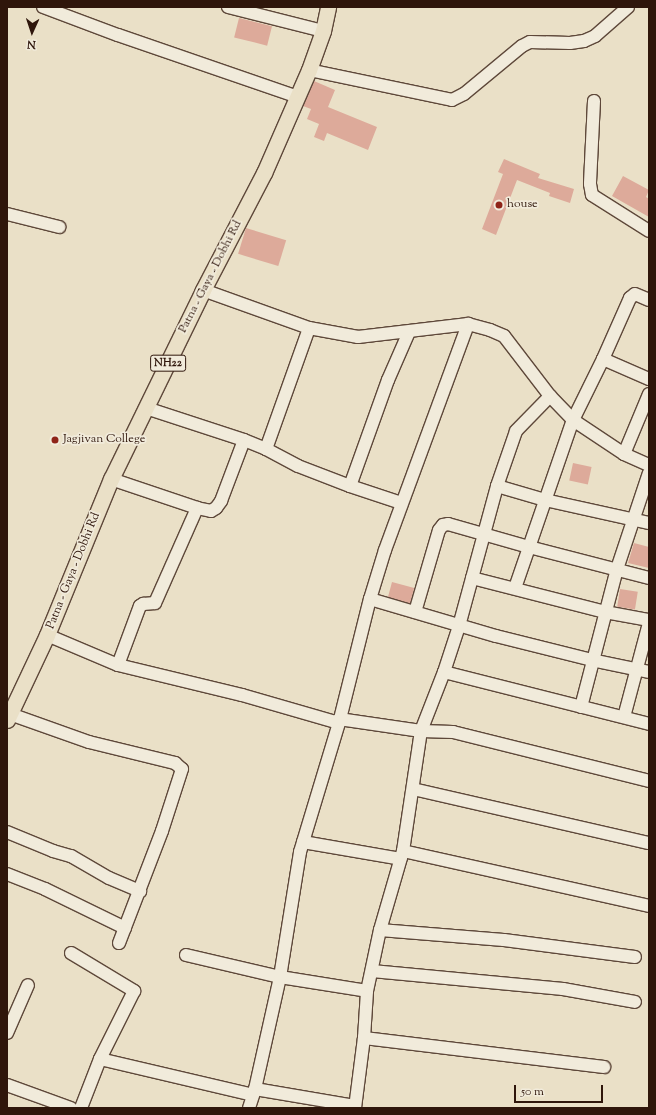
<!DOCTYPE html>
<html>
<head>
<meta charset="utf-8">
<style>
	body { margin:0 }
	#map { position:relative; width:656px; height:1115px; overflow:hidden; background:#eae0c7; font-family:"Sorts Mill Goudy",serif }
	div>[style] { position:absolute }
	.building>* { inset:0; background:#ddaa9a; transform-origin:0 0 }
	.roads { filter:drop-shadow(1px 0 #5e483a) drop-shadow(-1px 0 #5e483a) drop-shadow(0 1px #5e483a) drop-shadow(0 -1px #5e483a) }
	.minor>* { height:12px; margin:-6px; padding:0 6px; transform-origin:6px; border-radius:6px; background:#f1ebdb }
	.major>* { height:15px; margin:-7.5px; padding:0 7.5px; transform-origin:7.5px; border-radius:7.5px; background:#eae0c7 }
	.dots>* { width:11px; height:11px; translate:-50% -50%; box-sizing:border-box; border:2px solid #f1ebdb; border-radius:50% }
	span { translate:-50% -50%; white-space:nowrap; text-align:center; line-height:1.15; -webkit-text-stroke:3.5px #f1ebdb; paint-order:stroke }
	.shield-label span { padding:1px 3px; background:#f1ebdb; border:1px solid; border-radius:3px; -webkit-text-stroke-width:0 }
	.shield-label { font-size:11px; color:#2f160b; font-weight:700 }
	.poi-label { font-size:12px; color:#2f160b }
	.left { translate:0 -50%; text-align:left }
	.street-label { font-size:12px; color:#2f160b }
	.frame { position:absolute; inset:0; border:8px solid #2f160b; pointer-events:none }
	.north { position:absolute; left:12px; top:12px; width:40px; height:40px; -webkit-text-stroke:3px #f1ebdb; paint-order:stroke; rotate:183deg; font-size:11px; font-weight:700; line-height:16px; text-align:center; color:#2f160b }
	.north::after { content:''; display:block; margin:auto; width:14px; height:18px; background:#2f160b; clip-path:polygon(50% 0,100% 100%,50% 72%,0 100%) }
	.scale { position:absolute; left:514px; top:1085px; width:89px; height:18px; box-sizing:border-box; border:2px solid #2f160b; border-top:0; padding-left:5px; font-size:12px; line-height:14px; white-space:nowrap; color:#2f160b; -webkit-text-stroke:3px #f1ebdb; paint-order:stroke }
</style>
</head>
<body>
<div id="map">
	<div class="building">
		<div style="left:239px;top:18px;width:34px;height:20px;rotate:14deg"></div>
		<div style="clip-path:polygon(314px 81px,335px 90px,328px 107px,377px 127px,368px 150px,327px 133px,324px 141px,314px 137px,319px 124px,307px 119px,311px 109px,303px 106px)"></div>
		<div style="clip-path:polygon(504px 159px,540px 174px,538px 178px,574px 189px,570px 203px,549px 196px,550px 193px,517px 180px,496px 235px,482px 229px,503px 174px,498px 172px)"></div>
		<div style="clip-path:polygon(623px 176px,649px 190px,646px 197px,649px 199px,649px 217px,612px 196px)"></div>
		<div style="left:246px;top:228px;width:42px;height:27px;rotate:17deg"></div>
		<div style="left:573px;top:463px;width:19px;height:18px;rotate:12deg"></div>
		<div style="clip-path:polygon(634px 543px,649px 547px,649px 568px,628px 563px)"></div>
		<div style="left:392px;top:582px;width:23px;height:16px;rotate:15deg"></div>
		<div style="left:620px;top:589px;width:18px;height:18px;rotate:9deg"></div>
	</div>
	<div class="roads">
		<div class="minor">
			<div style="left:43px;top:7px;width:80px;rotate:20.5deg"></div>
			<div style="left:118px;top:35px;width:190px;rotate:19deg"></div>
			<div style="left:228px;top:7px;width:98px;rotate:14.2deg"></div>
			<div style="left:309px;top:70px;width:146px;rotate:11.8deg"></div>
			<div style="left:452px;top:100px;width:13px;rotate:-27deg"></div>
			<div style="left:464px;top:94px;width:75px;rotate:-39.6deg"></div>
			<div style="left:522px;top:46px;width:9px;rotate:-27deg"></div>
			<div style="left:530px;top:42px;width:40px;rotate:1.4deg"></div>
			<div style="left:570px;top:43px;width:14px;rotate:-8deg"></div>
			<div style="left:584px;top:41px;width:12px;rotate:-24deg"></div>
			<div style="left:595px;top:36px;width:44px;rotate:-41.3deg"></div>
			<div style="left:594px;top:101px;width:83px;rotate:92.8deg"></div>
			<div style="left:590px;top:184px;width:11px;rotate:80deg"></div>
			<div style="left:592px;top:195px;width:67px;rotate:32.3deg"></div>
			<div style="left:7px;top:214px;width:54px;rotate:14deg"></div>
			<div style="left:203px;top:290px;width:113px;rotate:19.7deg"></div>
			<div style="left:309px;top:328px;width:50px;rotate:10.4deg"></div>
			<div style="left:358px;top:337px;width:111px;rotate:-6.7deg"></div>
			<div style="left:468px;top:324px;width:23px;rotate:15deg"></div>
			<div style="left:490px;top:330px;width:15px;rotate:23deg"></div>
			<div style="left:504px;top:336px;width:76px;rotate:52.5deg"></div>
			<div style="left:550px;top:396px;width:33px;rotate:46deg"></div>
			<div style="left:573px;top:420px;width:61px;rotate:33.7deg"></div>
			<div style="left:624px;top:454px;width:27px;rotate:24deg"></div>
			<div style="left:603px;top:359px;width:50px;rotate:23.5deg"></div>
			<div style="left:146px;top:408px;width:103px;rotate:18.1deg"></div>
			<div style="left:244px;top:440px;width:24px;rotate:22deg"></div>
			<div style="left:266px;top:449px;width:36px;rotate:28deg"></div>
			<div style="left:298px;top:466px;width:56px;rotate:21deg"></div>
			<div style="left:350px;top:486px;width:54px;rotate:18.4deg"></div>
			<div style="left:266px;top:449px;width:128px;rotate:-70.4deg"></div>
			<div style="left:624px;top:454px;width:65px;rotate:-67.4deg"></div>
			<div style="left:111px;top:479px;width:91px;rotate:18.6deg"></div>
			<div style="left:197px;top:508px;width:14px;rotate:12deg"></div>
			<div style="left:211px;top:511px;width:6px;rotate:-31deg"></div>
			<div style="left:216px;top:508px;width:9px;rotate:-54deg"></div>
			<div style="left:221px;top:501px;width:65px;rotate:-69.3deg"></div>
			<div style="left:350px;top:486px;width:113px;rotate:-70.3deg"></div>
			<div style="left:388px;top:380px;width:52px;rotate:-66.4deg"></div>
			<div style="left:497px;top:486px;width:50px;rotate:16.3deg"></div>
			<div style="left:545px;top:500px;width:107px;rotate:12.5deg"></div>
			<div style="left:472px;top:578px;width:137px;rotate:14.3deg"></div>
			<div style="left:605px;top:612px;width:45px;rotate:10.3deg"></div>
			<div style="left:515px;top:588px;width:178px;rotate:-71deg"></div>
			<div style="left:573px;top:420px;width:68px;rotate:-63.8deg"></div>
			<div style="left:603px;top:359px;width:67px;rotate:-66.1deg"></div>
			<div style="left:630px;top:298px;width:6px;rotate:-39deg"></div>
			<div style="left:635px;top:294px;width:15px;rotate:23deg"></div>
			<div style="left:370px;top:599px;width:131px;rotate:16.4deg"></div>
			<div style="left:496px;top:636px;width:99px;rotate:14deg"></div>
			<div style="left:592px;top:660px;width:58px;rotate:11.9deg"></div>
			<div style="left:415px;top:612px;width:85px;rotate:-73.7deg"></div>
			<div style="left:439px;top:530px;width:6px;rotate:-51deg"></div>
			<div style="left:443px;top:525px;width:5px;rotate:-11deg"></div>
			<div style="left:448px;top:524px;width:84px;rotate:15.9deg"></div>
			<div style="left:529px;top:547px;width:124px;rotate:14.5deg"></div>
			<div style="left:47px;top:635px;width:77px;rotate:22.9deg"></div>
			<div style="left:118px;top:665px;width:128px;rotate:13.6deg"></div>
			<div style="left:242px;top:695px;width:101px;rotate:16.1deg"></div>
			<div style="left:118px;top:665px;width:63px;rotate:-69.6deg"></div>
			<div style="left:140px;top:606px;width:4px;rotate:-34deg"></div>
			<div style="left:143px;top:604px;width:12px;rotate:-5deg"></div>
			<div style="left:155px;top:603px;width:104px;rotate:-66.1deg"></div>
			<div style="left:444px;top:672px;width:211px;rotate:14.2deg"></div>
			<div style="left:581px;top:707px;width:143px;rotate:-75.4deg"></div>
			<div style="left:617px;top:569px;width:101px;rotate:-71.6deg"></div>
			<div style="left:10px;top:714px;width:84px;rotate:19.5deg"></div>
			<div style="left:89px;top:742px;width:89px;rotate:13.7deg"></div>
			<div style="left:175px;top:763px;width:9px;rotate:41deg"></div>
			<div style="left:182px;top:769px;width:65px;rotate:107.9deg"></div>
			<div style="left:162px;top:831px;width:120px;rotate:111deg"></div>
			<div style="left:624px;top:717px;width:97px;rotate:-75.1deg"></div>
			<div style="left:339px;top:719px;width:83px;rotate:8.3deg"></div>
			<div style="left:421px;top:731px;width:32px;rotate:2deg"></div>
			<div style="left:453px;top:732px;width:202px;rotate:14deg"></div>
			<div style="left:413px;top:789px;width:242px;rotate:12.9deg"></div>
			<div style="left:7px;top:832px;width:50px;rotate:22.4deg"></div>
			<div style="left:53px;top:851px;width:19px;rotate:16deg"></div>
			<div style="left:71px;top:856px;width:44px;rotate:30.1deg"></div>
			<div style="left:109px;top:878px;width:34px;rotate:23deg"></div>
			<div style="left:303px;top:842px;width:99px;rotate:9.8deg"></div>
			<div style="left:403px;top:851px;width:252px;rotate:12.6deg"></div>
			<div style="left:7px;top:874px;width:41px;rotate:21.5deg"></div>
			<div style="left:45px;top:889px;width:89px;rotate:26deg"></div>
			<div style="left:380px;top:930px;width:124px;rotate:4.6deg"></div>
			<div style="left:504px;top:940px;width:132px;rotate:7.4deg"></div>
			<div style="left:71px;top:953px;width:74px;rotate:31.1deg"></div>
			<div style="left:134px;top:991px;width:76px;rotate:116.6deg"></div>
			<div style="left:100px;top:1059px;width:53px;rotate:111.2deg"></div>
			<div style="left:186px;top:955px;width:97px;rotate:13.2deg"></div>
			<div style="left:280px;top:977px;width:88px;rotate:9.1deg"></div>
			<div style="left:372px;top:971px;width:192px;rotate:5.4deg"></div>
			<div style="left:563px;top:989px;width:73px;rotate:10.2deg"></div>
			<div style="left:7px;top:1033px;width:52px;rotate:-66.4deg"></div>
			<div style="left:364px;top:1038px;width:242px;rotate:6.9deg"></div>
			<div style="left:100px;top:1059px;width:157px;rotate:13.2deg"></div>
			<div style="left:7px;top:1085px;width:68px;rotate:19.8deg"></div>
			<div style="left:255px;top:1089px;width:101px;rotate:9.6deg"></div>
			<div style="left:249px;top:1108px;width:20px;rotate:-72deg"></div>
			<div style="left:255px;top:1089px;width:115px;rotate:-77.4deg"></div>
			<div style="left:280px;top:977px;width:127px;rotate:-80.9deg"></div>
			<div style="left:300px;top:852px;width:135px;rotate:-73.2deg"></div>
			<div style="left:339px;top:723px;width:128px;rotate:-76deg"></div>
			<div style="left:370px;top:599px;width:51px;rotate:-73deg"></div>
			<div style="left:385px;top:550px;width:241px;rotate:-69.8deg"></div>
			<div style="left:355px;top:1108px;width:71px;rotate:-82.7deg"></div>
			<div style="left:364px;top:1038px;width:47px;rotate:-86.3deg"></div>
			<div style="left:367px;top:991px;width:62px;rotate:-78deg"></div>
			<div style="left:380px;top:930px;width:82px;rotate:-73.8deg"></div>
			<div style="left:403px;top:851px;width:121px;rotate:-81.5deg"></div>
			<div style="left:421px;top:731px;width:63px;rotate:-68.7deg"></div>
			<div style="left:444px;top:672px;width:48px;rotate:-71.9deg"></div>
			<div style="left:459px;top:626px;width:145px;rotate:-74.8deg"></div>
			<div style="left:497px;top:486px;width:58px;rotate:-70.9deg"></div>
			<div style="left:516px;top:431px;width:49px;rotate:-45.8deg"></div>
		</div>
		<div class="major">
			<div style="left:7px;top:720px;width:94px;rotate:-64.8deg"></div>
			<div style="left:47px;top:635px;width:169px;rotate:-67.7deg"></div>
			<div style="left:111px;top:479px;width:210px;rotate:-64deg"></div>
			<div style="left:203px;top:290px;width:132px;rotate:-62.5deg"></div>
			<div style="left:264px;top:173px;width:112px;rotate:-66.4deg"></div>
			<div style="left:309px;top:70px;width:41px;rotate:-70.3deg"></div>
			<div style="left:323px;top:31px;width:25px;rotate:-78deg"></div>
		</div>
	</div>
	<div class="dots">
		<div style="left:499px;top:205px;background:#8f2418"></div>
		<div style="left:55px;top:440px;background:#8f2418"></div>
	</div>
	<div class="shield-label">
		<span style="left:168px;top:363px">NH22</span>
	</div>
	<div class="poi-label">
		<span class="left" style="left:507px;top:205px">house</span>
		<span class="left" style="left:63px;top:440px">Jagjivan College</span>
	</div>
	<div class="street-label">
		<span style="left:211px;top:277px;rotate:-63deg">Patna - Gaya - Dobhi Rd</span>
		<span style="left:74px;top:571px;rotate:-68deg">Patna - Gaya - Dobhi Rd</span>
	</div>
	<div class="frame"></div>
	<div class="north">N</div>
	<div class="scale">50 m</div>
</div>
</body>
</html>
